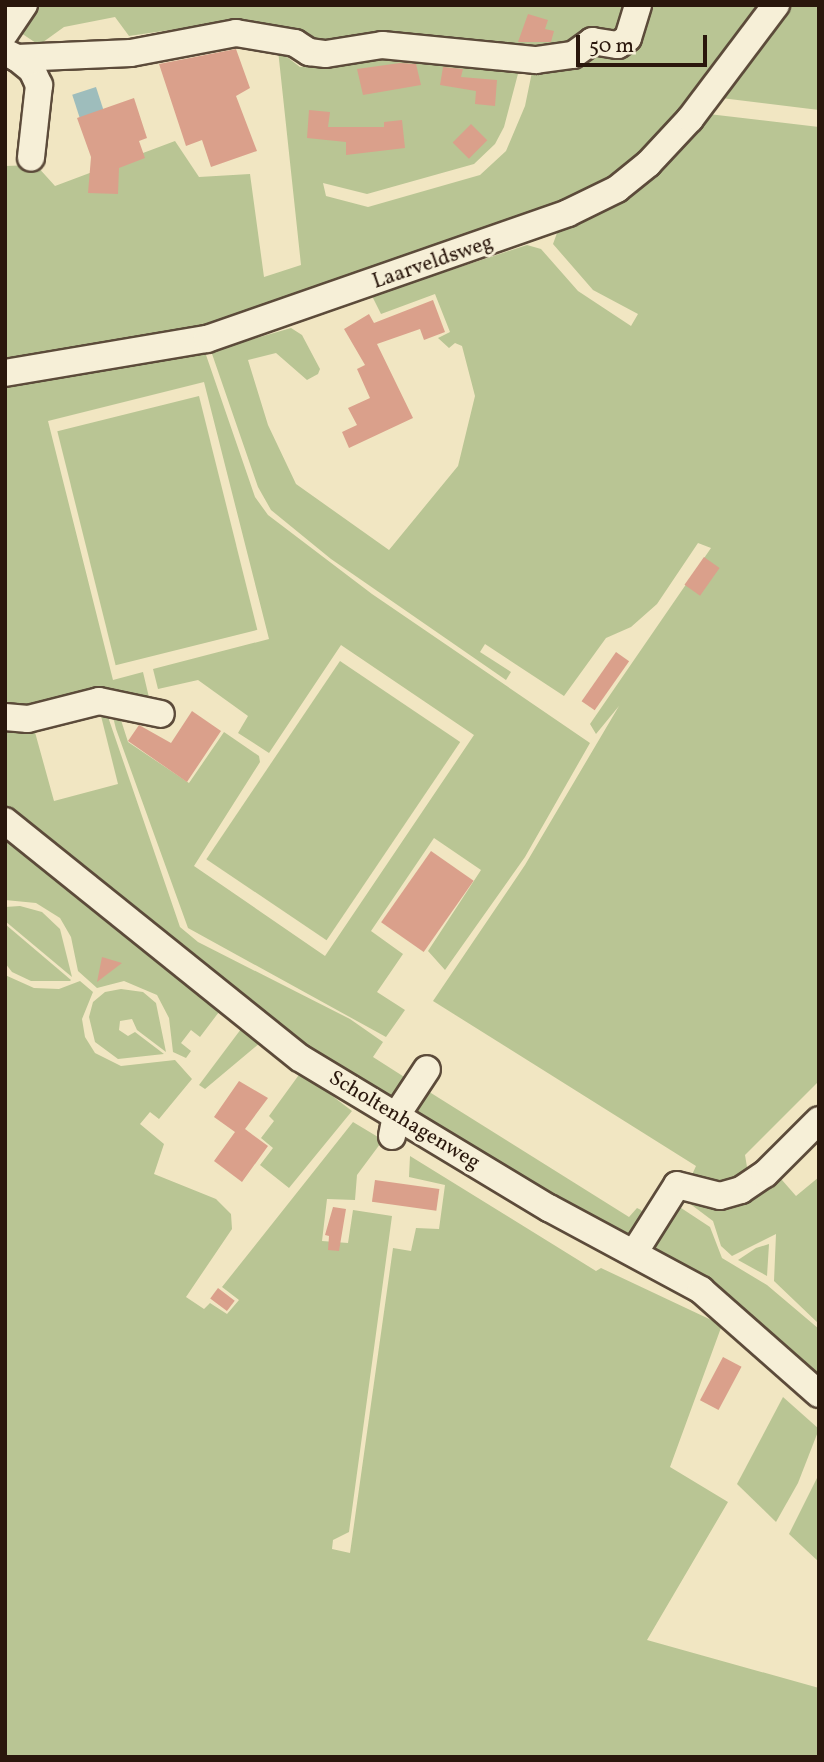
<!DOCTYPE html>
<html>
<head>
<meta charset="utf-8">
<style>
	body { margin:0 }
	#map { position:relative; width:824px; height:1762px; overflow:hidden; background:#f1e6c2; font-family:Vollkorn,serif }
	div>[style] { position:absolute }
	.green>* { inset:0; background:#b9c594; transform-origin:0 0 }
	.water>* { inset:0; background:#9ebdbc; transform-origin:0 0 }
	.building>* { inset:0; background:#daa08b; transform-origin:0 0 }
	.roads { filter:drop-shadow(2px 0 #5c4b3a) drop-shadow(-2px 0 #5c4b3a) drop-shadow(0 2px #5c4b3a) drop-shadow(0 -2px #5c4b3a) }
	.minor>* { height:26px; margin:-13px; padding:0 13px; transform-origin:13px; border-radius:13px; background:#f6efd7 }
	span { translate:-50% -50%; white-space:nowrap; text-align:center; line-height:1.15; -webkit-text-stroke:6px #f6efd7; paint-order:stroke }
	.street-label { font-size:21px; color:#2a170c }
	.frame { position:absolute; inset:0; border:7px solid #2a170c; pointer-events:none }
	.scale { position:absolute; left:576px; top:35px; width:131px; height:32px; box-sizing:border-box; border:4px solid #2a170c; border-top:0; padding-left:9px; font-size:21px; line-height:24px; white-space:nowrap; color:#2a170c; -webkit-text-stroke:5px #f6efd7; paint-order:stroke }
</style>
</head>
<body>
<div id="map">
	<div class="green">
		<div style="clip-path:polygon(34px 5px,630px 5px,618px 37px,569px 49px,313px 46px,292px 31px,245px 19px,129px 36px,115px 17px,64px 27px,39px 45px,21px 33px)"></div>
		<div style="clip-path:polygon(645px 5px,757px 5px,755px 16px,660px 135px,635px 159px,573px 200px,228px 328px,5px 364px,5px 166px,36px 165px,55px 186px,175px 141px,199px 177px,250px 174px,264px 277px,301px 265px,278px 50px,300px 67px,367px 57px,519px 70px,504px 127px,495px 144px,474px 164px,367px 194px,323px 183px,326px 196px,368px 207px,480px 175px,506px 151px,525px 106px,532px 72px,597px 49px)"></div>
		<div style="clip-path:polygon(783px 5px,819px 5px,819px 110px,713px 97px)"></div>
		<div style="clip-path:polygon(700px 113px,819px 127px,819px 1081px,745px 1155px,748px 1173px,711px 1188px,691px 1177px,696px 1166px,433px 1001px,525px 865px,619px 706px,596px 734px,590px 724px,711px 548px,698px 543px,657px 604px,631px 627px,606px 638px,564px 696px,485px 644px,480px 652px,511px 672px,506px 680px,331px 559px,271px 510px,258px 487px,211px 351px,291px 328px,302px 335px,320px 369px,318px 374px,307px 380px,276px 353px,248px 360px,268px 425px,296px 484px,389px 550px,458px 466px,475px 396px,462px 346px,455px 343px,449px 348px,438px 338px,450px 332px,435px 294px,381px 314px,372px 296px,527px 245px,541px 249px,578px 291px,631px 326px,638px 314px,593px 290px,553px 244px,557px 233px,574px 224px)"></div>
		<div style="clip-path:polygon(205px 352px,255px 497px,268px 515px,372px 594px,590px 743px,525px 857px,445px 970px,428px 951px,481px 870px,434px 838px,371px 931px,403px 954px,377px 992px,405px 1010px,386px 1037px,188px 928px,116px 729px,112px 713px,127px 712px,121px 720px,128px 742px,189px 783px,224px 732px,259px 756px,260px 762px,194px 866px,325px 956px,474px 735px,341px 645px,269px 753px,238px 733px,248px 716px,198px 680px,158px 689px,153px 669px,269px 639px,204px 382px,48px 421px,113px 680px,143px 672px,151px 706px,5px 711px,5px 380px)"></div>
		<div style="left:199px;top:396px;width:241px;height:146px;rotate:76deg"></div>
		<div style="left:340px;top:661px;width:145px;height:239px;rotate:34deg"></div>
		<div style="clip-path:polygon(99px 708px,105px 708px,180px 927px,198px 942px,350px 1019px,383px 1042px,373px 1057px,409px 1080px,387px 1104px,289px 1041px,5px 812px,5px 725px,33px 725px,54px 801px,118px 784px)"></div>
		<div style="clip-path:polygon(5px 836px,222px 1008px,200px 1037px,191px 1030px,181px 1043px,191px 1051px,186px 1058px,173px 1052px,169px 1018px,157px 995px,124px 981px,97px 988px,78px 971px,71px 937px,60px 918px,36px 903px,5px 900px)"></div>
		<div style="clip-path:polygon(20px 906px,42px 912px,60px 929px,72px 977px,5px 921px,5px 907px)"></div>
		<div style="clip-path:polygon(5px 924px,71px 980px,70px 981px,31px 981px,12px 972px,5px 963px)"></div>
		<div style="clip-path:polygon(5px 975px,34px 988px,59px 989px,80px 981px,93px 992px,82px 1019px,85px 1037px,95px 1053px,121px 1066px,175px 1060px,192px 1079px,159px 1119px,150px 1112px,140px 1124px,164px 1144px,154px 1174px,216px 1199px,231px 1214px,232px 1229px,186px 1297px,204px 1309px,210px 1303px,227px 1314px,239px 1300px,222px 1287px,353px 1122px,383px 1140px,357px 1175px,355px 1200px,327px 1199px,322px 1241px,348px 1243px,353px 1210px,392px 1216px,349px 1532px,333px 1540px,332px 1549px,350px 1553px,393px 1248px,411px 1251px,416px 1228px,439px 1229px,445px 1185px,409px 1177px,410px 1156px,596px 1271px,601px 1268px,722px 1325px,670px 1467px,728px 1502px,647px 1640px,819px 1688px,819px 1757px,5px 1757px)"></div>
		<div style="clip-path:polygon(121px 989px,143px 992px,156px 1003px,166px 1052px,137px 1030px,132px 1019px,120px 1021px,119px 1030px,128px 1036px,135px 1032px,164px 1054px,118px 1059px,95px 1042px,89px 1017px,93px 1002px,105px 992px)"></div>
		<div style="clip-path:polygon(231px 1016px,261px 1042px,205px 1089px,199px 1085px,241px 1029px)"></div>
		<div style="clip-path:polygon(301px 1072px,352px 1111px,289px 1188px,260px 1165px,273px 1148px,261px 1138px,274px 1121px,269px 1116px)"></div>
		<div style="clip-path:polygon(423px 1088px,629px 1217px,637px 1208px,641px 1210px,644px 1215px,632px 1238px,418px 1122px,415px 1111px)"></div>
		<div style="clip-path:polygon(775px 1172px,796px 1196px,819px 1177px,819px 1324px,774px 1281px,776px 1234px,732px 1256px,721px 1246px,713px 1221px,685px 1200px,738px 1206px)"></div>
		<div style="clip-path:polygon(675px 1204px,710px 1227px,722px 1258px,767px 1285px,819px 1329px,819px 1387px,654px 1255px,651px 1246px)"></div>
		<div style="clip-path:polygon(769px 1244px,767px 1276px,738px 1260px,756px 1248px)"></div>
		<div style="clip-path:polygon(783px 1397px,819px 1429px,798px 1483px,776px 1522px,737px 1484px)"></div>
		<div style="clip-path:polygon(819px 1474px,819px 1562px,789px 1534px)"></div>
	</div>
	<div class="water">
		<div style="left:96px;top:87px;width:48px;height:25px;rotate:72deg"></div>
	</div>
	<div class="building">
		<div style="clip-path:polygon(528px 14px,548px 20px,545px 29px,554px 31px,551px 42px,518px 42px)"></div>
		<div style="clip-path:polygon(236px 49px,250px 88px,236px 96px,257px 151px,211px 167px,202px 140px,186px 146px,159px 64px)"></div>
		<div style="clip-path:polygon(400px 63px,416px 64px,421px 85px,363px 95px,357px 69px)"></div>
		<div style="clip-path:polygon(443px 67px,463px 69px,461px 77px,497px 80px,495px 106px,475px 104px,476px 91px,440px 85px)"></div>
		<div style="clip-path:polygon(134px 98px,147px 138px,139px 141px,145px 158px,119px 168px,118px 194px,88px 193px,91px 157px,77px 118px)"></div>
		<div style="clip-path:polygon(309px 110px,330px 112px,328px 127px,384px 127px,384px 122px,402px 120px,405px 148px,346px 155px,346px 142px,307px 138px)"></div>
		<div style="left:471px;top:124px;width:23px;height:26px;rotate:45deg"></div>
		<div style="clip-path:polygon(433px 300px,445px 332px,424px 340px,420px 329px,377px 344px,413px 418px,349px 448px,342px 432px,357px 425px,348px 408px,370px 398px,357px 369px,365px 365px,344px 329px,369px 314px,374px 323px)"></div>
		<div style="left:704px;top:557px;width:19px;height:34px;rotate:35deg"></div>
		<div style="left:616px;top:652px;width:16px;height:60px;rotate:35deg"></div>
		<div style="clip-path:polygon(192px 711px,221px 731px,187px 782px,128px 741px,139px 725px,171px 743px)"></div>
		<div style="left:431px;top:851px;width:52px;height:87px;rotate:35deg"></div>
		<div style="clip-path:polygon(102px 957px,122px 963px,97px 982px)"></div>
		<div style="clip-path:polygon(239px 1081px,268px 1098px,245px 1129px,268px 1146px,242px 1182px,214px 1161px,235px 1132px,214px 1117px)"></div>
		<div style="left:375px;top:1180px;width:65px;height:22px;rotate:8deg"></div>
		<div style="clip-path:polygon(333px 1207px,346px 1209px,339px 1251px,328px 1250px,329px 1236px,325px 1235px)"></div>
		<div style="left:218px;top:1288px;width:21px;height:13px;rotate:37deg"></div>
		<div style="left:723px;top:1357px;width:21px;height:49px;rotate:28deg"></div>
	</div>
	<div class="roads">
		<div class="minor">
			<div style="left:5px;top:33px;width:34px;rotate:-56deg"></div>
			<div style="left:5px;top:52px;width:13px;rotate:27deg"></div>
			<div style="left:17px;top:58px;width:114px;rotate:-2.5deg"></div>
			<div style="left:131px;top:53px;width:107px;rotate:-10.8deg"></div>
			<div style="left:236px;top:33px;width:60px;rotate:9.6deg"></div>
			<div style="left:295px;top:43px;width:17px;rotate:33deg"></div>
			<div style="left:309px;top:52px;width:17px;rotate:7deg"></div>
			<div style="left:326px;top:54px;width:57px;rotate:-9.1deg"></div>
			<div style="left:382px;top:45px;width:155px;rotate:5.6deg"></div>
			<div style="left:536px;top:60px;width:37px;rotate:-8deg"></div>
			<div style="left:573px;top:55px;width:24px;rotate:-36deg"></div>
			<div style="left:592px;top:41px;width:26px;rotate:9deg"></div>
			<div style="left:618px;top:45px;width:12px;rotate:-35deg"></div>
			<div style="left:628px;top:38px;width:34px;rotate:-73deg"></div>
			<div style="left:17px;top:58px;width:19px;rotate:39deg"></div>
			<div style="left:32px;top:70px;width:17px;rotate:65deg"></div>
			<div style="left:39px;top:85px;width:73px;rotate:96.3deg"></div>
			<div style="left:5px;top:373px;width:205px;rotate:-9.6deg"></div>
			<div style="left:207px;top:339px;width:382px;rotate:-19.2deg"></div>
			<div style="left:568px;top:213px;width:55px;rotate:-26.1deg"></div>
			<div style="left:617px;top:189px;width:40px;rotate:-39deg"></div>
			<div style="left:648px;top:164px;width:62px;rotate:-47deg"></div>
			<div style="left:690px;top:119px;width:143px;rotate:-53deg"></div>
			<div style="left:5px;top:717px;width:23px;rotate:5deg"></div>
			<div style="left:28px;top:719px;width:73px;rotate:-14.2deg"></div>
			<div style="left:99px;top:701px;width:63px;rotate:11.8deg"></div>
			<div style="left:5px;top:821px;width:378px;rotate:38.8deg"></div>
			<div style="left:300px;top:1058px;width:291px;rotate:31.1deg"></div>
			<div style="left:549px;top:1208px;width:173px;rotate:28.3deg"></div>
			<div style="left:701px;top:1290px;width:157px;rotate:41.4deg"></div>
			<div style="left:392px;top:1136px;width:20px;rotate:-79deg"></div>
			<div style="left:396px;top:1116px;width:56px;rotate:-56.6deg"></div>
			<div style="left:634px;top:1253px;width:80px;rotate:-57.7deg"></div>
			<div style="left:677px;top:1185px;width:44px;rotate:14.3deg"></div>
			<div style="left:720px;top:1196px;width:22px;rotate:-16deg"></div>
			<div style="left:741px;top:1190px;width:29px;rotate:-34deg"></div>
			<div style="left:765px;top:1174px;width:76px;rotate:-45deg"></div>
		</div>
	</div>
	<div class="street-label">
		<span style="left:433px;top:263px;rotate:-19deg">Laarveldsweg</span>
		<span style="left:404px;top:1121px;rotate:31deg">Scholtenhagenweg</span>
	</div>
	<div class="frame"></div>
	<div class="scale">50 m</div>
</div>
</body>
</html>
